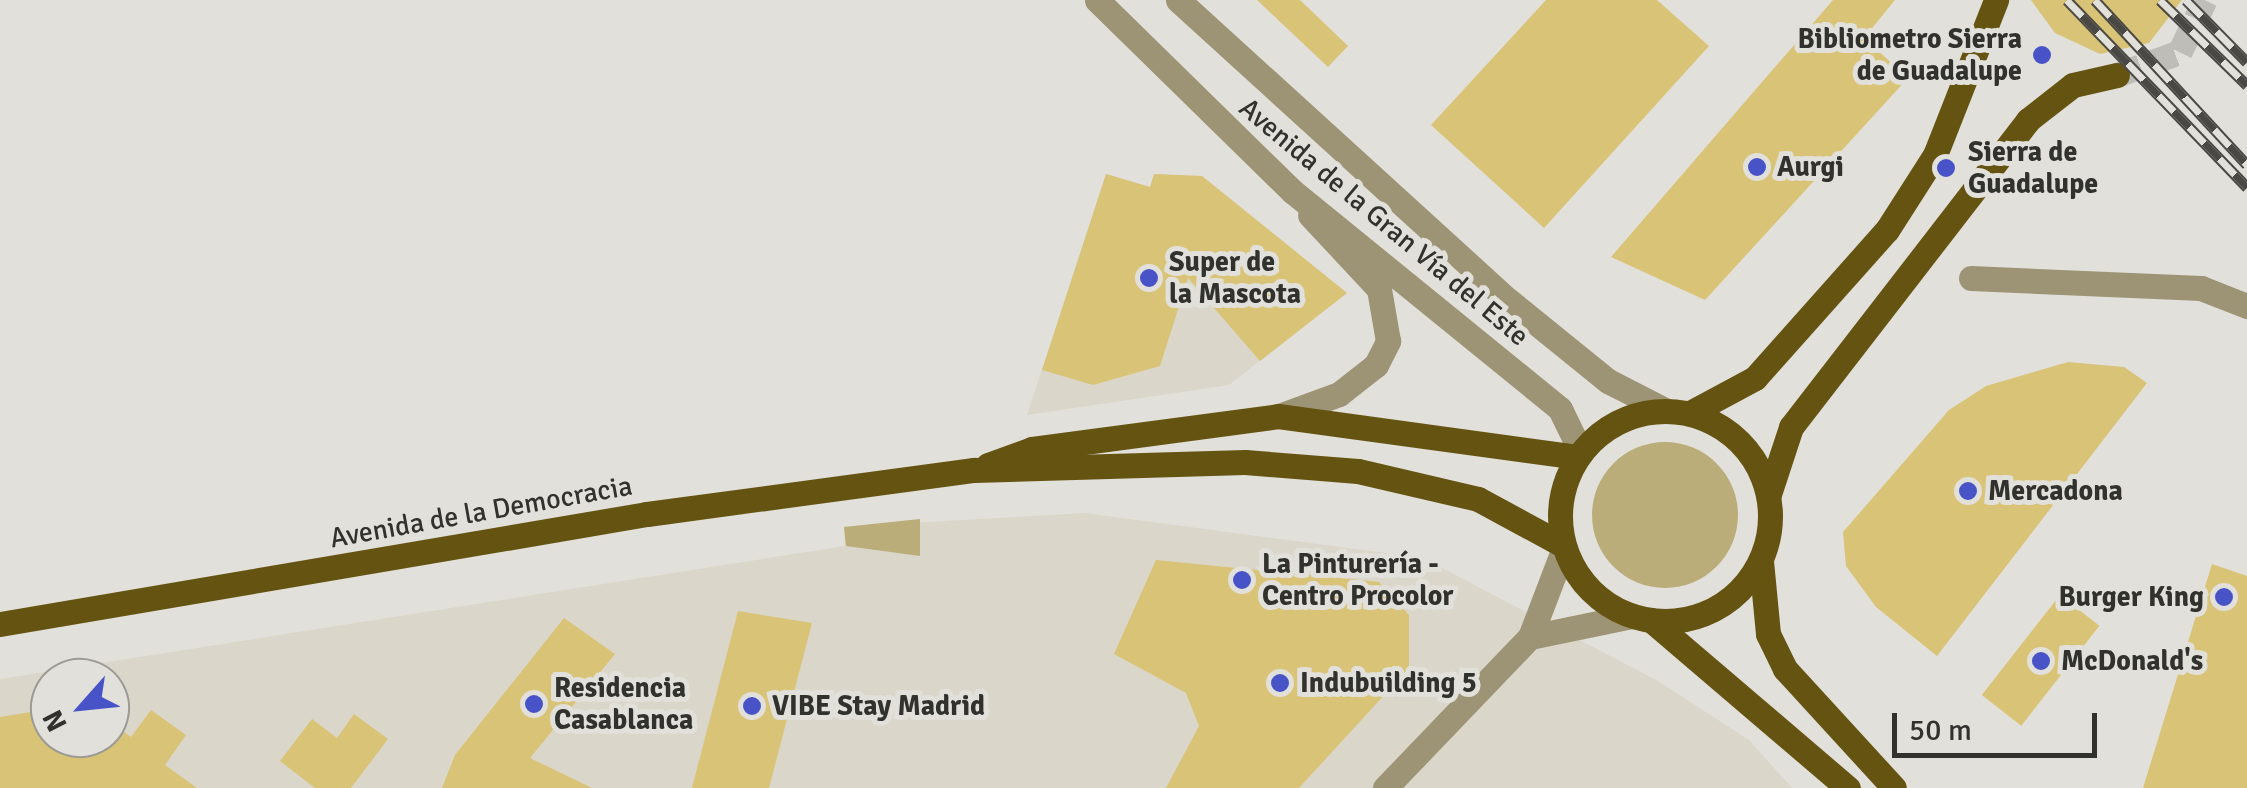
<!DOCTYPE html>
<html>
<head>
<meta charset="utf-8">
<style>
	body { margin:0 }
	#map { position:relative; width:2247px; height:788px; overflow:hidden; background:#e2e0da; font-family:Signika,sans-serif }
	div>[style] { position:absolute }
	.built>* { inset:0; background:#dad6c9 }
	.green>* { inset:0; background:#bbad7a }
	.round { border-radius:50% }
	.building>* { inset:0; background:#d9c376; transform-origin:0 0 }
	.primary-tunnel>* { height:25px; margin-top:-12.5px; transform-origin:0; background:repeating-linear-gradient(90deg,#bfbdb8 0 25px,transparent 0 37px) }
	.street>* { height:25px; margin:-12.5px; padding:0 12.5px; transform-origin:12.5px; border-radius:12.5px; background:#9d9475 }
	.primary>* { height:25px; margin:-12.5px; padding:0 12.5px; transform-origin:12.5px; border-radius:12.5px; background:#655411 }
	.primary>.ring { margin:-12.5px; padding:0; box-sizing:content-box; background:none; border:25px solid #655411; border-radius:50% }
	.rail>* { height:11px; margin-top:-5.5px; transform-origin:0; background:repeating-linear-gradient(90deg,#e2e0da 0 22px,#494845 0 44px); box-sizing:border-box; border-block:2px solid #494845 }
	.dots>* { width:28px; height:28px; translate:-50% -50%; box-sizing:border-box; border:5px solid #e2e0da; border-radius:50% }
	span { translate:-50% -50%; white-space:nowrap; text-align:center; line-height:1.15; -webkit-text-stroke:10px #e2e0da; paint-order:stroke }
	.poi-label { font-size:28px; color:#31312e; font-weight:700 }
	.right { translate:-100% -50%; text-align:right }
	.left { translate:0 -50%; text-align:left }
	.street-label { font-size:28px; color:#31312e }
	.north { position:absolute; left:30px; top:658px; width:100px; height:100px; box-sizing:border-box; background:#e2e0da; border:2px solid #9b9a95; border-radius:50%; rotate:243deg; font-size:28px; font-weight:700; line-height:40px; text-align:center; color:#31312e }
	.north::after { content:''; display:block; margin:auto; width:35px; height:45px; background:#4853c8; clip-path:polygon(50% 0,100% 100%,50% 72%,0 100%) }
	.scale { position:absolute; left:1892px; top:713px; width:205px; height:45px; box-sizing:border-box; border:5px solid #31312e; border-top:0; padding-left:12px; font-size:30px; line-height:35px; white-space:nowrap; color:#31312e; -webkit-text-stroke:8px #e2e0da; paint-order:stroke }
</style>
</head>
<body>
<div id="map">
	<div class="built">
		<div style="clip-path:polygon(1106px 174px,1150px 187px,1154px 174px,1202px 176px,1347px 293px,1229px 385px,1027px 415px)"></div>
		<div style="clip-path:polygon(evenodd,1084px 513px,1423px 558px,1658px 681px,1749px 740px,1792px 788px,0 788px,0 679px,845px 546px,844px 527px,1084px 513px,50px 678px,110px 678px,110px 738px,50px 738px,50px 678px)"></div>
	</div>
	<div class="green">
		<div class="round" style="left:1592px;top:442px;width:146px;height:146px"></div>
		<div style="clip-path:polygon(920px 519px,920px 556px,846px 546px,844px 527px)"></div>
	</div>
	<div class="building">
		<div style="clip-path:polygon(1257px 0,1300px 0,1348px 46px,1328px 67px)"></div>
		<div style="clip-path:polygon(1546px 0,1657px 0,1709px 46px,1544px 228px,1431px 125px)"></div>
		<div style="clip-path:polygon(1833px 0,1895px 0,1864px 38px,1908px 78px,1705px 300px,1611px 257px)"></div>
		<div style="clip-path:polygon(2031px 0,2182px 0,2149px 43px,2100px 54px,2055px 33px)"></div>
		<div style="clip-path:polygon(1106px 174px,1150px 187px,1154px 174px,1202px 176px,1347px 293px,1260px 361px,1188px 278px,1160px 366px,1093px 385px,1042px 370px)"></div>
		<div style="clip-path:polygon(2068px 362px,2124px 367px,2147px 383px,1937px 656px,1876px 607px,1846px 566px,1843px 532px,1949px 410px,1986px 386px)"></div>
		<div style="clip-path:polygon(1156px 560px,1379px 582px,1409px 615px,1409px 668px,1299px 788px,1166px 788px,1199px 726px,1186px 693px,1114px 654px)"></div>
		<div style="clip-path:polygon(2212px 564px,2247px 576px,2247px 788px,2143px 788px)"></div>
		<div style="left:2060px;top:595px;width:50px;height:127px;rotate:38deg"></div>
		<div style="clip-path:polygon(738px 611px,812px 623px,769px 788px,692px 788px)"></div>
		<div style="clip-path:polygon(564px 618px,615px 654px,530px 758px,592px 788px,442px 788px,455px 755px)"></div>
		<div style="clip-path:polygon(50px 709px,50px 738px,110px 738px,110px 722px,131px 737px,151px 710px,186px 735px,165px 765px,197px 788px,0 788px,0 717px)"></div>
		<div style="clip-path:polygon(354px 714px,388px 739px,351px 788px,315px 788px,280px 761px,312px 719px,337px 738px)"></div>
	</div>
	<div class="primary-tunnel">
		<div style="left:2117px;top:75px;width:67px;rotate:-20.1deg"></div>
		<div style="left:2180px;top:52px;width:58px;rotate:-64.3deg"></div>
	</div>
	<div class="street">
		<div style="left:1097px;top:0;width:273px;rotate:44.4deg"></div>
		<div style="left:1292px;top:191px;width:345px;rotate:39.1deg"></div>
		<div style="left:1560px;top:409px;width:48px;rotate:64deg"></div>
		<div style="left:1178px;top:0;width:446px;rotate:42.3deg"></div>
		<div style="left:1508px;top:300px;width:129px;rotate:39deg"></div>
		<div style="left:1608px;top:381px;width:64px;rotate:27deg"></div>
		<div style="left:1971px;top:278px;width:230px;rotate:2.5deg"></div>
		<div style="left:2201px;top:288px;width:49px;rotate:21.4deg"></div>
		<div style="left:1279px;top:416px;width:64px;rotate:-20.1deg"></div>
		<div style="left:1339px;top:394px;width:47px;rotate:-38.1deg"></div>
		<div style="left:1376px;top:365px;width:27px;rotate:-63deg"></div>
		<div style="left:1388px;top:341px;width:53px;rotate:-99.8deg"></div>
		<div style="left:1379px;top:289px;width:101px;rotate:-133deg"></div>
		<div style="left:1530px;top:637px;width:104px;rotate:-11.6deg"></div>
		<div style="left:1385px;top:788px;width:209px;rotate:-46.2deg"></div>
		<div style="left:1530px;top:637px;width:95px;rotate:-69.1deg"></div>
	</div>
	<div class="primary">
		<div class="ring" style="left:1560px;top:411px;width:185px;height:185px"></div>
		<div style="left:1690px;top:413px;width:74px;rotate:-28.3deg"></div>
		<div style="left:1755px;top:378px;width:198px;rotate:-48.3deg"></div>
		<div style="left:1887px;top:230px;width:89px;rotate:-57.4deg"></div>
		<div style="left:1935px;top:155px;width:167px;rotate:-68.5deg"></div>
		<div style="left:988px;top:465px;width:47px;rotate:-20deg"></div>
		<div style="left:1032px;top:449px;width:248px;rotate:-7.6deg"></div>
		<div style="left:1278px;top:416px;width:302px;rotate:7.8deg"></div>
		<div style="left:1769px;top:494px;width:71px;rotate:-71.8deg"></div>
		<div style="left:1791px;top:427px;width:388px;rotate:-52.3deg"></div>
		<div style="left:2028px;top:120px;width:57px;rotate:-37.9deg"></div>
		<div style="left:2073px;top:85px;width:45px;rotate:-12.8deg"></div>
		<div style="left:1761px;top:561px;width:73px;rotate:84.5deg"></div>
		<div style="left:1768px;top:634px;width:39px;rotate:64deg"></div>
		<div style="left:1785px;top:669px;width:161px;rotate:47.5deg"></div>
		<div style="left:1651px;top:620px;width:259px;rotate:40.5deg"></div>
		<div style="left:0;top:624px;width:656px;rotate:-9.65deg"></div>
		<div style="left:647px;top:514px;width:330px;rotate:-7.7deg"></div>
		<div style="left:974px;top:470px;width:271px;rotate:-1.7deg"></div>
		<div style="left:1245px;top:462px;width:113px;rotate:4.6deg"></div>
		<div style="left:1358px;top:471px;width:123px;rotate:13.1deg"></div>
		<div style="left:1478px;top:499px;width:97px;rotate:28.4deg"></div>
	</div>
	<div class="rail">
		<div style="left:2067px;top:0;width:260px;rotate:46.1deg"></div>
		<div style="left:2095px;top:0;width:224px;rotate:47.3deg"></div>
		<div style="left:2160px;top:0;width:122px;rotate:44.3deg"></div>
		<div style="left:2186px;top:0;width:87px;rotate:45.5deg"></div>
	</div>
	<div class="dots">
		<div style="left:2042px;top:55px;background:#4853c8"></div>
		<div style="left:1757px;top:167px;background:#4853c8"></div>
		<div style="left:1946px;top:168px;background:#4853c8"></div>
		<div style="left:1149px;top:278px;background:#4853c8"></div>
		<div style="left:1968px;top:491px;background:#4853c8"></div>
		<div style="left:1242px;top:580px;background:#4853c8"></div>
		<div style="left:2224px;top:597px;background:#4853c8"></div>
		<div style="left:2041px;top:661px;background:#4853c8"></div>
		<div style="left:1280px;top:683px;background:#4853c8"></div>
		<div style="left:534px;top:704px;background:#4853c8"></div>
		<div style="left:752px;top:706px;background:#4853c8"></div>
	</div>
	<div class="poi-label">
		<span class="right" style="left:2022px;top:55px">Bibliometro Sierra<br>de Guadalupe</span>
		<span class="left" style="left:1968px;top:168px">Sierra de<br>Guadalupe</span>
		<span class="left" style="left:1777px;top:167px">Aurgi</span>
		<span class="left" style="left:1169px;top:278px">Super de<br>la Mascota</span>
		<span class="left" style="left:1988px;top:491px">Mercadona</span>
		<span class="left" style="left:1262px;top:580px">La Pinturería -<br>Centro Procolor</span>
		<span class="right" style="left:2204px;top:597px">Burger King</span>
		<span class="left" style="left:2061px;top:661px">McDonald's</span>
		<span class="left" style="left:1300px;top:683px">Indubuilding 5</span>
		<span class="left" style="left:554px;top:704px">Residencia<br>Casablanca</span>
		<span class="left" style="left:772px;top:706px">VIBE Stay Madrid</span>
	</div>
	<div class="street-label">
		<span style="left:1384px;top:222px;rotate:40deg">Avenida de la Gran Vía del Este</span>
		<span style="left:481px;top:512px;rotate:-10deg">Avenida de la Democracia</span>
	</div>
	<div class="north">N</div>
	<div class="scale">50 m</div>
</div>
</body>
</html>
